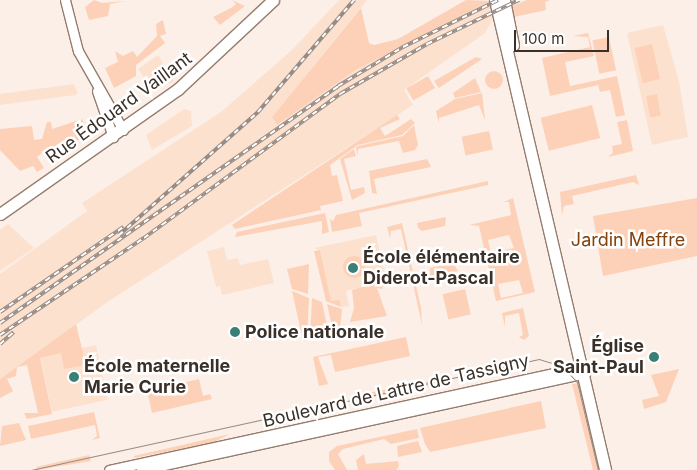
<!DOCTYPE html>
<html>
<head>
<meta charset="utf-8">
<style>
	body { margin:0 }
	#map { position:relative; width:697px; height:470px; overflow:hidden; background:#fbefe8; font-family:Inter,sans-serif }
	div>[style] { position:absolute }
	.built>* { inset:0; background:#fde1cf; transform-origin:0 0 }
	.green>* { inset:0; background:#fdd1b7; transform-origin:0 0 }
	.round { border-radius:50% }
	.roads { filter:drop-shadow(1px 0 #957c6d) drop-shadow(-1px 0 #957c6d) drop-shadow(0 1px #957c6d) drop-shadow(0 -1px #957c6d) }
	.minor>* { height:9px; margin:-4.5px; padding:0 4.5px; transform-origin:4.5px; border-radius:4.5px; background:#fff }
	.major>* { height:11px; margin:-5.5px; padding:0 5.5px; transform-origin:5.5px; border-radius:5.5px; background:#fff }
	.tram>* { height:1px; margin:-0.5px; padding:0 0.5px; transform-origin:0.5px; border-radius:0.5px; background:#978c85 }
	.rail>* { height:4px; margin-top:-2px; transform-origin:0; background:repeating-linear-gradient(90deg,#fff 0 5.5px,#978c85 0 11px); box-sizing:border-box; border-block:1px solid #978c85 }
	.dots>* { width:14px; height:14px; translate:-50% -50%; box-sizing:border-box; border:2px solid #fff; border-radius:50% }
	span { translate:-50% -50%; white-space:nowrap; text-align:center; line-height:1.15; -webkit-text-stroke:5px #fff; paint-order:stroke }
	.street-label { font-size:18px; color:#3a3029 }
	.park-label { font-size:18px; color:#83410c }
	.poi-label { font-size:18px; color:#3a3029; font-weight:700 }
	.left { translate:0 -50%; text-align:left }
	.right { translate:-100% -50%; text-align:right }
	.scale { position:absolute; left:514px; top:30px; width:95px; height:22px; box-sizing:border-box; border:2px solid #3a3029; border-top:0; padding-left:6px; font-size:15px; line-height:18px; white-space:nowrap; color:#3a3029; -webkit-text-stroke:4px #fff; paint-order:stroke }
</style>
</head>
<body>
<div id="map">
	<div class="built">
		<div style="clip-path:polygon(339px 0,367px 0,272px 117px,277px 125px,355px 71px,443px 23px,490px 1px,494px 17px,485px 33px,404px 90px,413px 105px,109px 301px,0 379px,0 274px,87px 211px,82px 203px,221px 112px,293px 49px)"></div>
		<div style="clip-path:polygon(663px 25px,679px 81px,688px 137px,652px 145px,627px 33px)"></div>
		<div style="clip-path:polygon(158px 55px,174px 81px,170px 84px,165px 77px,151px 87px,138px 69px)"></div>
		<div style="clip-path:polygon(74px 84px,78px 93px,75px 95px,0 105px,0 94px)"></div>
		<div style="clip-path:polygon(184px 109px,191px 111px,192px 126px,152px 150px,146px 135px)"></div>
		<div style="clip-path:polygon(8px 224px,34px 248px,0 271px,0 230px)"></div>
		<div style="clip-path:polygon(376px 235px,386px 280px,346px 291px,349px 306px,341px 307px,340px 300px,331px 302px,320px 250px,314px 248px)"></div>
		<div style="clip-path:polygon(224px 247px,227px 260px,238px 258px,240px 265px,268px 259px,274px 283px,222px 295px,220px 286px,216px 287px,207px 251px)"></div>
		<div style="left:96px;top:345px;width:56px;height:57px;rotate:78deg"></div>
	</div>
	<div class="green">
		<div style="clip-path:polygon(94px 0,102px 3px,125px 1px,110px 4px,108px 16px,89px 20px,85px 7px)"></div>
		<div style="clip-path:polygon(232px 0,245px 6px,220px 25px,213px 17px,231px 8px,236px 4px)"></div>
		<div style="clip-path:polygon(466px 0,490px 1px,356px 70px,277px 125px,272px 117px,361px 8px,369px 43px,374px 45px,398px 39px)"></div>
		<div style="clip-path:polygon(527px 0,551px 0,545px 2px,546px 10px,514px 17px,512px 6px)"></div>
		<div style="clip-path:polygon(163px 20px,166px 34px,160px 36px,165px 43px,136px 65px,136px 76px,114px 88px,105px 68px,118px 62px,115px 51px,123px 56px,133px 51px,137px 57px,157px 36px,156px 24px)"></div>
		<div style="clip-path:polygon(588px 33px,594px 56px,565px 62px,570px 86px,617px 76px,625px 115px,616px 117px,610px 90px,600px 92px,598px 85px,550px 96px,542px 58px,590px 47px,588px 37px,573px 36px)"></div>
		<div style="left:609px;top:37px;width:34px;height:17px;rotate:78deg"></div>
		<div style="left:652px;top:44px;width:36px;height:18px;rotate:77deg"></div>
		<div style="clip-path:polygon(476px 57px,482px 59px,439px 88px,434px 81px)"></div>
		<div class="round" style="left:485px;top:71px;width:18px;height:18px"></div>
		<div style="left:428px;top:76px;width:14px;height:25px;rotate:60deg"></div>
		<div style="clip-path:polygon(475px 78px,481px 92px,455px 98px,453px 93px)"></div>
		<div style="clip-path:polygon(482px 93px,485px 120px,479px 105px,439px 118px,439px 124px,436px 111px,455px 99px)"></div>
		<div style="left:657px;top:94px;width:22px;height:11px;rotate:80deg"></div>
		<div style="left:592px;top:105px;width:34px;height:53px;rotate:76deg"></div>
		<div style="clip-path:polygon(397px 115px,400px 119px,380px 128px,385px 136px,411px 119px,415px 123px,402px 135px,358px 145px,330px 165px,332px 176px,337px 175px,343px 201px,320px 206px,321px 210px,235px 229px,232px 225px)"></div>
		<div style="clip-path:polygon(82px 119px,85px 125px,77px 128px,81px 134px,90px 130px,92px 135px,77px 141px,73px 134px,75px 145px,53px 156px,50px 151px,42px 153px,37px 157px,44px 168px,37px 172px,33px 166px,20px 171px,0 150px,0 129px,32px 126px,34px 140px,42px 139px,47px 122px,51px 122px,52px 129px)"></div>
		<div style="clip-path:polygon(627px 120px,633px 151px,608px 157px,613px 153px,612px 146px,622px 144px,617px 122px)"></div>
		<div style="clip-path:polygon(414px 125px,418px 145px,415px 150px,403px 153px,399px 141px,358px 149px,358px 156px,356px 148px,358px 146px,403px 136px)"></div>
		<div style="left:489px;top:131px;width:19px;height:28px;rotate:78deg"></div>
		<div style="clip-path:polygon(354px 149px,356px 156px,344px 159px,351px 190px,364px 187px,365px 193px,352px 200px,340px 159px)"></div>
		<div style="clip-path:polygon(427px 159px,431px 167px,374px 179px,377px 194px,372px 193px,369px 171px)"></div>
		<div style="clip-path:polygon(636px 175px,639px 185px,633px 182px,572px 196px,574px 204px,564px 206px,562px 215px,560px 192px)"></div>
		<div style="clip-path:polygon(488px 181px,488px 185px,359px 213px,362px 226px,332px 232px,330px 219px,333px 221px,336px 215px)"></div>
		<div style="clip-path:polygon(evenodd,513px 198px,535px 292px,496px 301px,479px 226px,469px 225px,511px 215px,509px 202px,504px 202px,513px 198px,509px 235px,514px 248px,491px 253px,488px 240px,509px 235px,513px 198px,519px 280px,523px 293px,501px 298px,498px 284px,519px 280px)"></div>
		<div style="clip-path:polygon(697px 198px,697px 256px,603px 276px,593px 216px)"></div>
		<div style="clip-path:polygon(325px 213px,329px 232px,322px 234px,322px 221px,235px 237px,237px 232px)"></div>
		<div style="clip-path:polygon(446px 217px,445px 226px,422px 231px,418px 228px,417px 223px)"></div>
		<div style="clip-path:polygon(402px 223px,421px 308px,422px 325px,401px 229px,391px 231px,390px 238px,387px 227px)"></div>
		<div style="clip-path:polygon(320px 250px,331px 301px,340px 300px,341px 307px,326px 301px,314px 251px)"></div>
		<div class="round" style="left:343px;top:256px;width:22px;height:22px"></div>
		<div style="clip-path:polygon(453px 263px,458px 271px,429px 278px,430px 268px)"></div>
		<div style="clip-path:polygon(309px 264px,308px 294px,292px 289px,287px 269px)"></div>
		<div style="clip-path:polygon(386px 280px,382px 289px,377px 288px,387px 316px,350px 322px,354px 308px,352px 290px)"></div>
		<div style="left:465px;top:289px;width:26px;height:23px;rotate:77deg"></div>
		<div style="clip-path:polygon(292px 291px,309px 298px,307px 341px,303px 341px)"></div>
		<div style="clip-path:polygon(312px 298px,322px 302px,330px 340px,310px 339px)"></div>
		<div style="clip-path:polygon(327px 304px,342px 309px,340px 330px,333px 331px)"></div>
		<div style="clip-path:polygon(523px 308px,529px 336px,524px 340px,519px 337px,523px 335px,519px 313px,505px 316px,505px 327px,502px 313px)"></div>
		<div style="clip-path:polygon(76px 324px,86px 365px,64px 369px,61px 353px,40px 358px,52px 414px,27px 419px,24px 413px,38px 413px,27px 365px,17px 367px,16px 376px,7px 379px,13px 391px,0 398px,0 379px)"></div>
		<div style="clip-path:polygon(406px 337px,410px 356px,335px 372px,331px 355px,318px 357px,328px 384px,319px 386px,313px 357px)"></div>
		<div style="clip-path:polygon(679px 369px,666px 402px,644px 409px,642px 400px,659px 396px,651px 375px)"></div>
		<div style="clip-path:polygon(199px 379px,203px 396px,210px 394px,212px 399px,152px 413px,148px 395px,152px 390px)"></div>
		<div style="left:430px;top:381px;width:5px;height:66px;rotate:79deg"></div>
		<div style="clip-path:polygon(581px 383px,600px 470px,593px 470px,572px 384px)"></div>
		<div style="clip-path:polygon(541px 401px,546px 428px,430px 452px,425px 444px,420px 428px)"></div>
		<div style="clip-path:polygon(94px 412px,100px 438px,92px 440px,97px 436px,95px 425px,31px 439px,28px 426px)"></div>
		<div style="clip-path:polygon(19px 423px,26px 440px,0 446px,2px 426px)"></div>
		<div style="clip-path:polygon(417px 429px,419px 438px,391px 444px,384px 439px,343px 449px,338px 454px,347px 470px,335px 470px,329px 461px,329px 452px,337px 446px)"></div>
		<div style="clip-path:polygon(230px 434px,212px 443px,134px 458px,134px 456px)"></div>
		<div style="clip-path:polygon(418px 441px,422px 452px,398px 457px,397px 446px)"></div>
		<div style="clip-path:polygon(364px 454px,366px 464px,398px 461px,399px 466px,396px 470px,358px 470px,356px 460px)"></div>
		<div style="clip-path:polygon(89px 455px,91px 461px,37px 470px,36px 467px)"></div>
	</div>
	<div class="roads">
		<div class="minor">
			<div style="left:65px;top:0;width:53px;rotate:75.7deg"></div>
			<div style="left:78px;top:51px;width:91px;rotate:60.3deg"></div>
			<div style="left:97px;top:91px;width:49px;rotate:70.8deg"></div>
			<div style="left:109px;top:470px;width:487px;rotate:-12.3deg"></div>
			<div style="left:141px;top:470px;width:455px;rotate:-12.3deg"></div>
		</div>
		<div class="major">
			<div style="left:495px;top:0;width:483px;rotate:76.8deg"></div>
			<div style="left:504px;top:0;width:46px;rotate:78.7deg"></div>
			<div style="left:0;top:214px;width:218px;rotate:-35.1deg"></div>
			<div style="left:178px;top:89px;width:130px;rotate:-43.1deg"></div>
		</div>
	</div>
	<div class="tram">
		<div style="left:31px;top:470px;width:520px;rotate:-12.33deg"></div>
		<div style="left:539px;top:359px;width:24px;rotate:17deg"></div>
		<div style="left:562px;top:366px;width:22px;rotate:47deg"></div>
		<div style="left:577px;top:382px;width:90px;rotate:76.6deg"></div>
	</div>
	<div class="rail">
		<div style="left:119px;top:235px;width:186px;rotate:-41.5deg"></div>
		<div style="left:258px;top:112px;width:148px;rotate:-49.4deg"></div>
		<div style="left:0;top:312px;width:150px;rotate:-34.6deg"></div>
		<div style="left:0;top:323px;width:413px;rotate:-35deg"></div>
		<div style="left:338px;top:86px;width:76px;rotate:-31deg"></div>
		<div style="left:403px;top:47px;width:106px;rotate:-26.3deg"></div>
		<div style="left:0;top:335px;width:174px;rotate:-34deg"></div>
		<div style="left:144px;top:238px;width:243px;rotate:-36.3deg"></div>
		<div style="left:340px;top:94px;width:100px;rotate:-29.9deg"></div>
		<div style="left:427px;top:44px;width:102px;rotate:-25.6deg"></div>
		<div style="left:0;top:344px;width:18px;rotate:-41deg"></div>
	</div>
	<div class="dots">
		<div style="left:353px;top:268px;background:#3b8076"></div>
		<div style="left:235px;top:332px;background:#3b8076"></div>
		<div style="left:654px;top:357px;background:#3b8076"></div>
		<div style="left:74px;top:377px;background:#3b8076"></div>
	</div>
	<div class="street-label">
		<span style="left:119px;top:108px;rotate:-36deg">Rue Édouard Vaillant</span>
		<span style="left:396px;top:391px;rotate:-13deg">Boulevard de Lattre de Tassigny</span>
	</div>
	<div class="park-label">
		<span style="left:628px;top:240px">Jardin Meffre</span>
	</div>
	<div class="poi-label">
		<span class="left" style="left:363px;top:268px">École élémentaire<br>Diderot-Pascal</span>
		<span class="left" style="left:245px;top:332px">Police nationale</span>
		<span class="right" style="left:644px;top:357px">Église<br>Saint-Paul</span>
		<span class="left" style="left:84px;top:377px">École maternelle<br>Marie Curie</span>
	</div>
	<div class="scale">100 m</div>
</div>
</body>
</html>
